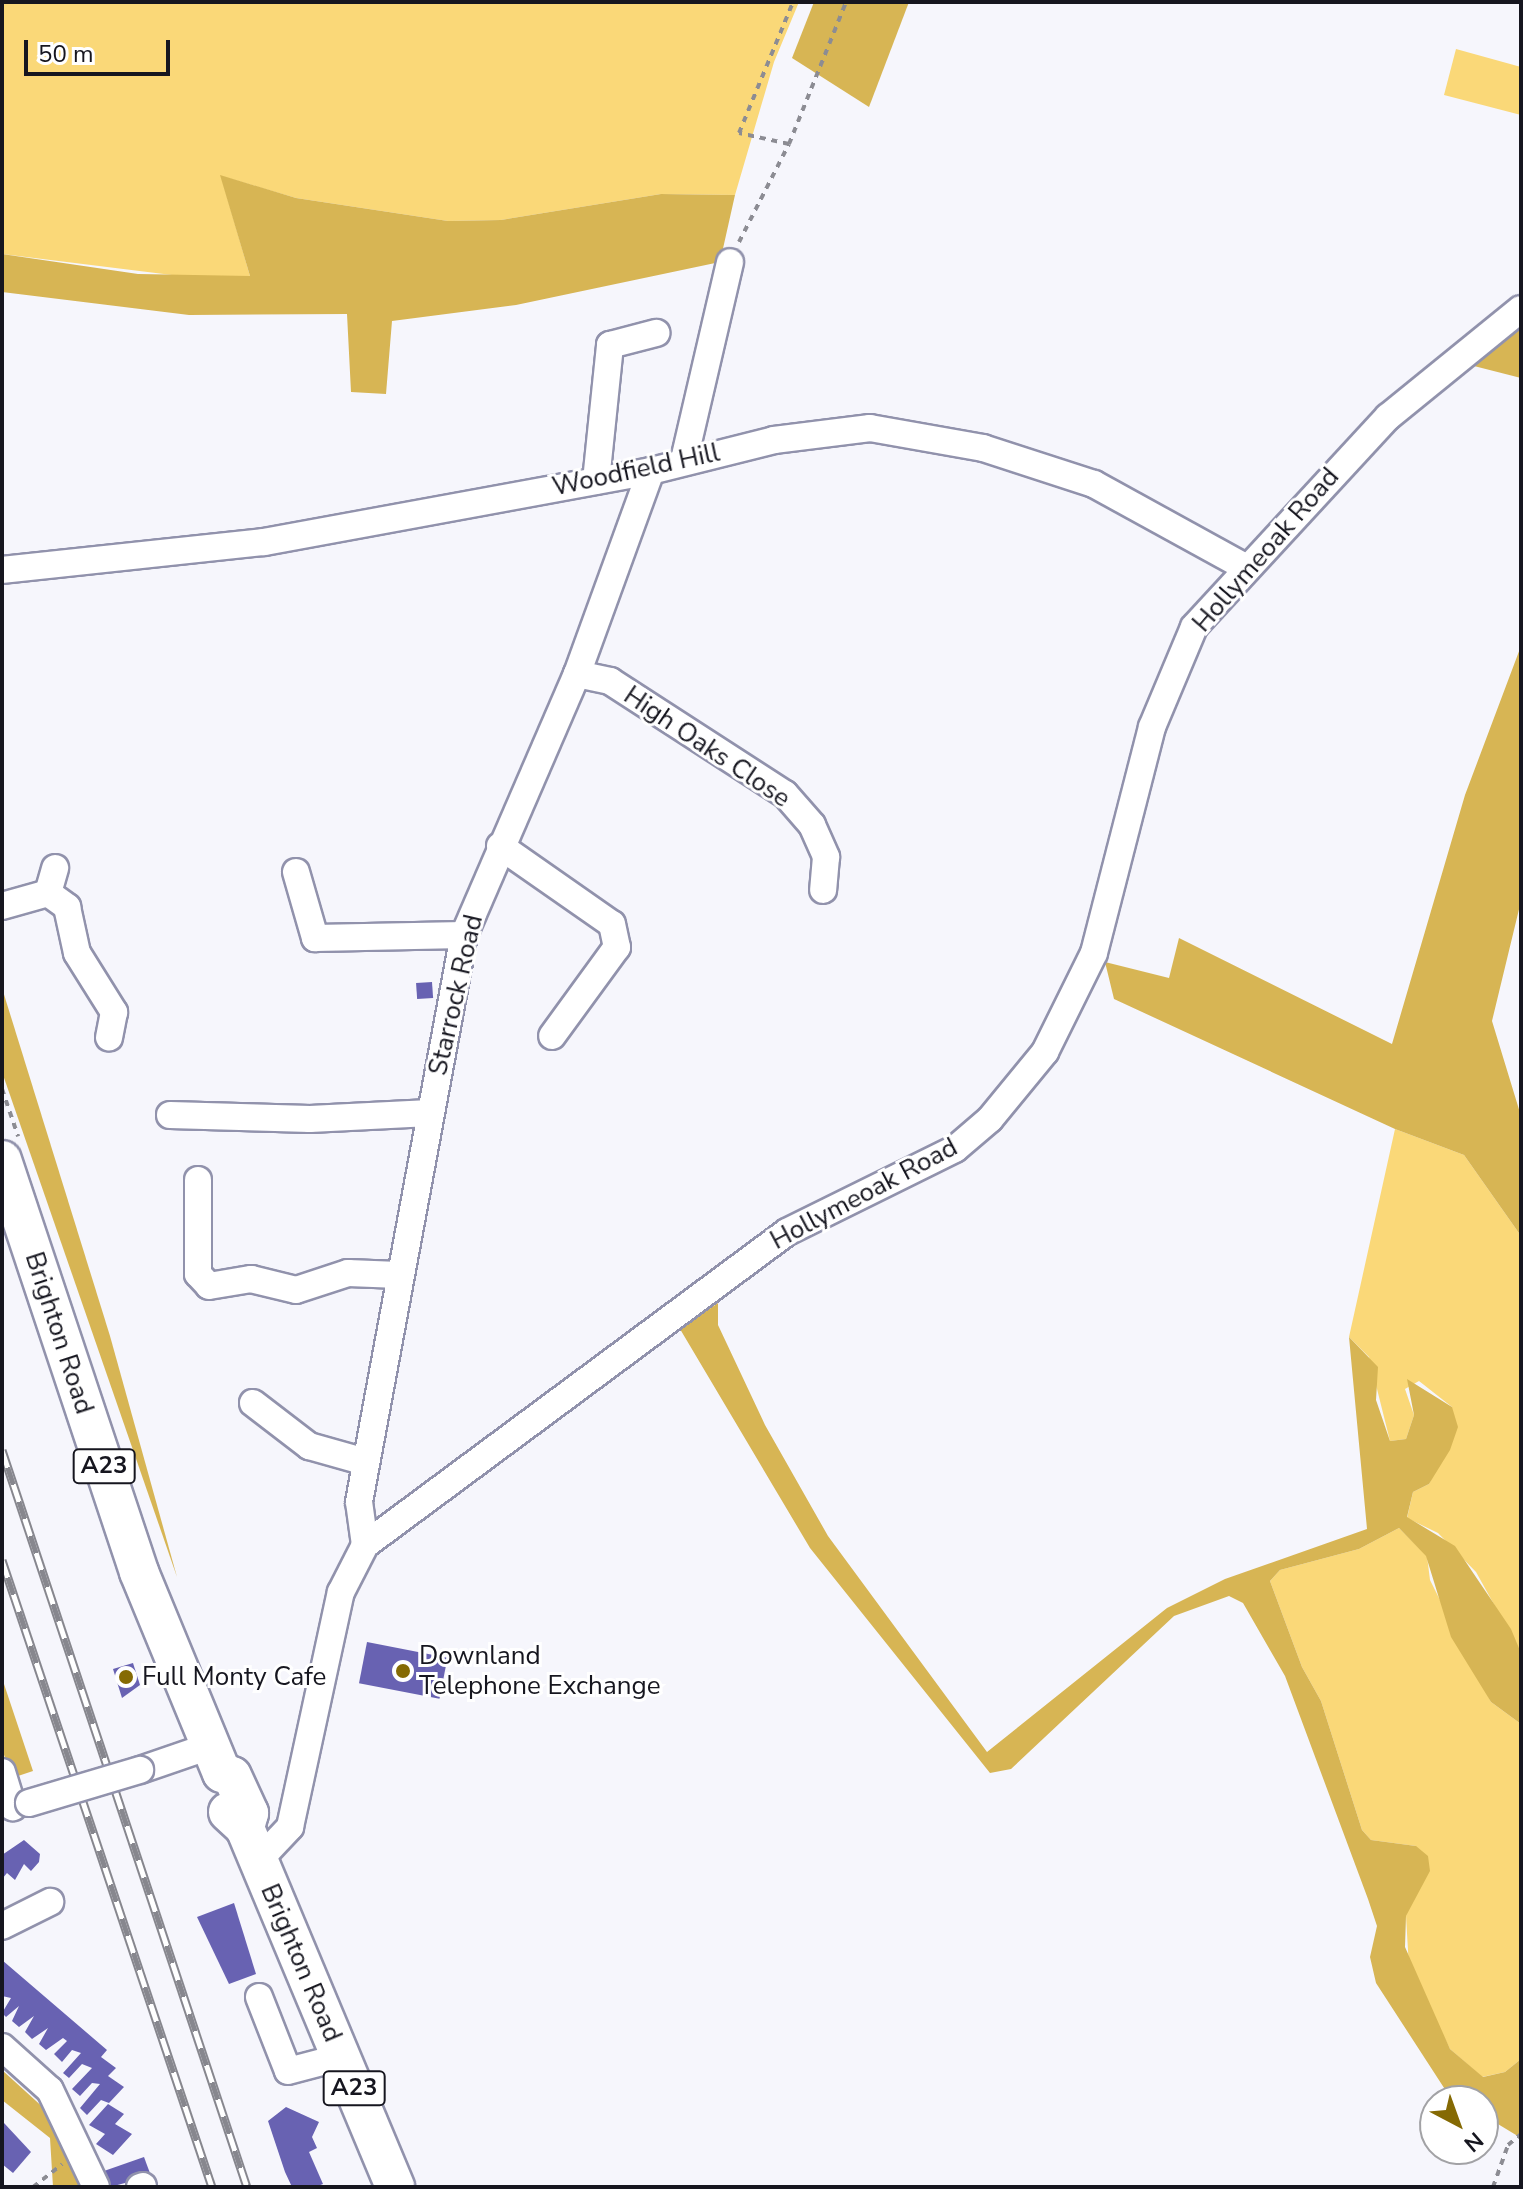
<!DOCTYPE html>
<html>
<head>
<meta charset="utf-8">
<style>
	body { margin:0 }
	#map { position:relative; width:1523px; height:2189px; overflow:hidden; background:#f6f6fc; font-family:"Nunito Sans",sans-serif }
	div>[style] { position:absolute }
	.green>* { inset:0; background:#fad878 }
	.forest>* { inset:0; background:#d7b554 }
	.building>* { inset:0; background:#6862b2; transform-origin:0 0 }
	.path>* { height:4px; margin-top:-2px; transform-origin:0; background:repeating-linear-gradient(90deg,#8c8c93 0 6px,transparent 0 12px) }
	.roads { filter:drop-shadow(2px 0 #9192ac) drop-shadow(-2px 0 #9192ac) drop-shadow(0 2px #9192ac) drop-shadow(0 -2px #9192ac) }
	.minor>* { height:26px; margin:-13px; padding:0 13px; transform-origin:13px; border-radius:13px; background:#fff }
	.highway>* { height:38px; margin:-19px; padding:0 19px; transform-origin:19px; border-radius:19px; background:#fff }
	.rail>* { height:9px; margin-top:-4.5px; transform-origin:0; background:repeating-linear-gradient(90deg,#fff 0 18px,#87878e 0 36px); box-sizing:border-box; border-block:2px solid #87878e }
	.bridges { filter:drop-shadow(2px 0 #9192ac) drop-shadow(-2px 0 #9192ac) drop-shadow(0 2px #9192ac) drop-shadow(0 -2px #9192ac) }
	.minor-bridge>* { height:26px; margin:-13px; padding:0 13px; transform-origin:13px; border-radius:13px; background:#fff }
	.dots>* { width:22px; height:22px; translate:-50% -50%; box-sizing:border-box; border:4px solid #fff; border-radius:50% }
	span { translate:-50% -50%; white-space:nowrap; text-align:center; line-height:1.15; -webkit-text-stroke:6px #fff; paint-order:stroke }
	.shield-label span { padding:2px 6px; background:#fff; border:2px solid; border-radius:6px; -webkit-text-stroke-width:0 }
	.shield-label { font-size:24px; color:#16161f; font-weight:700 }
	.street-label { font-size:26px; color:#16161f }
	.poi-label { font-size:26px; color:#16161f }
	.left { translate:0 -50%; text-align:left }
	.frame { position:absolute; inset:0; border:4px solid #16161f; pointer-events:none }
	.north { position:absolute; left:1419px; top:2085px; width:80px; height:80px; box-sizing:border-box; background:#fff; border:2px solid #a2a2a5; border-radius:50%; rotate:139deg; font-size:22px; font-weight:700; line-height:32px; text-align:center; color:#16161f }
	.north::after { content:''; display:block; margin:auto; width:28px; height:36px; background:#856a04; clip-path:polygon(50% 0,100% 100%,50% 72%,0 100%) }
	.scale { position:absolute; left:24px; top:40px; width:146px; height:36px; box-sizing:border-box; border:4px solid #16161f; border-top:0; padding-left:10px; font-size:24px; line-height:28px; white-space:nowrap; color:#16161f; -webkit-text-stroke:6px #fff; paint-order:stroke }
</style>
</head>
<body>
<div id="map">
	<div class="green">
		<div style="clip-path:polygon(2px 2px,799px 2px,774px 62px,735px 195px,661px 194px,501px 220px,448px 221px,296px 198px,221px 176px,250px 276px,188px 277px,2px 254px)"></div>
		<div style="clip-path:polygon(1456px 49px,1521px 67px,1521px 115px,1444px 95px)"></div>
		<div style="clip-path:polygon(1395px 1129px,1464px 1155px,1521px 1236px,1521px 1653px,1476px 1572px,1438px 1533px,1407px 1518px,1413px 1492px,1429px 1484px,1438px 1465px,1452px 1407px,1419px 1381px,1405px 1389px,1414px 1415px,1406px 1439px,1390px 1441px,1369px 1357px,1349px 1337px)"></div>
		<div style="clip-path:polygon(1399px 1528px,1427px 1556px,1430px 1580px,1491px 1702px,1521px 1724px,1521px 2059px,1505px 2072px,1482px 2077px,1450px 2049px,1409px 1968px,1406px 1916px,1416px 1846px,1371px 1840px,1362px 1830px,1321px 1701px,1302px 1667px,1270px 1581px,1280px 1570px,1359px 1549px)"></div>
	</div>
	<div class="forest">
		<div style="clip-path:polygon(814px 2px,909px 2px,869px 107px,792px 58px)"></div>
		<div style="clip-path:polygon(220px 175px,296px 198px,448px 221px,501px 220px,661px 194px,735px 195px,720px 262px,516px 305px,392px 321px,386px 394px,351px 392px,347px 314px,189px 315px,2px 292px,2px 254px,138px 274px,250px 276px)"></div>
		<div style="clip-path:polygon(1521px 325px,1521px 378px,1474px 366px)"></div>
		<div style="clip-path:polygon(1521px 646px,1521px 901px,1492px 1021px,1521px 1116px,1521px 1236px,1464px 1155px,1395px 1129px,1114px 999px,1105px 962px,1169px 978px,1179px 938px,1392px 1044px,1465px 795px)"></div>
		<div style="clip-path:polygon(2px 988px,110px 1336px,177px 1577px,2px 1072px)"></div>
		<div style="clip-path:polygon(718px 1303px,718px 1325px,765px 1425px,828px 1536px,987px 1752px,1167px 1608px,1225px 1579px,1367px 1529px,1349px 1337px,1378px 1367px,1376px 1400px,1390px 1441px,1406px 1439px,1414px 1415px,1407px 1379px,1452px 1407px,1458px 1427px,1450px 1450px,1429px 1484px,1413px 1492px,1407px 1517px,1455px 1546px,1511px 1629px,1521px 1653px,1521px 1724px,1491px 1702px,1451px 1637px,1426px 1556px,1399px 1528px,1359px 1549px,1280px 1570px,1270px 1581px,1302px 1667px,1321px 1701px,1362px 1830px,1371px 1840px,1416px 1846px,1428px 1856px,1430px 1871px,1406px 1916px,1405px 1947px,1450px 2049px,1483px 2077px,1505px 2072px,1521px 2059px,1521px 2138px,1483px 2115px,1483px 2101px,1448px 2094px,1376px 1983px,1370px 1957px,1377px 1926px,1368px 1899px,1285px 1676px,1243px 1603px,1229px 1596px,1174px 1616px,1011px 1769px,990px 1773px,810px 1548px,680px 1329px)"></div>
		<div style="clip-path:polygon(2px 1678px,33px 1771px,12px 1778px,2px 1749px)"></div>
		<div style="clip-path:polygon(2px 2070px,58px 2121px,70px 2147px,65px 2156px,83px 2187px,53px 2187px,50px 2138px,2px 2100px)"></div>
	</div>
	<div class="building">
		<div style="left:432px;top:982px;width:16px;height:16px;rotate:86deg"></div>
		<div style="left:367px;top:1642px;width:82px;height:42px;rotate:11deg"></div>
		<div style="clip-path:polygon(133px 1663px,140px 1685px,122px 1698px,113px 1669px)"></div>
		<div style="clip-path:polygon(24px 1840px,40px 1854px,39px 1862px,31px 1871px,24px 1864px,15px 1880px,7px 1873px,2px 1879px,2px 1855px)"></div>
		<div style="clip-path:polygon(234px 1903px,256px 1974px,229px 1984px,197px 1917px)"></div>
		<div style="clip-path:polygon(2px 1960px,107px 2050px,101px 2057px,116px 2068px,108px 2076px,124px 2087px,109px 2103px,101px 2100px,87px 2115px,80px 2108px,100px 2084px,92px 2083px,80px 2096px,72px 2089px,92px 2068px,82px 2064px,69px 2078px,63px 2073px,81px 2053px,72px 2050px,62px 2062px,54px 2054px,67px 2041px,63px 2038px,46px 2050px,39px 2044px,48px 2028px,32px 2039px,25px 2032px,34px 2016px,19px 2027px,12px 2021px,19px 2006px,6px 2017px,2px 2013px,11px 1998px,2px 1996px)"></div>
		<div style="clip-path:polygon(108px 2104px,124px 2114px,115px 2124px,132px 2134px,113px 2155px,96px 2144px,105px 2134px,89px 2125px)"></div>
		<div style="clip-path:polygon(286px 2107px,319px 2122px,312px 2137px,317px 2148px,309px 2152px,323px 2184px,315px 2187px,292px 2187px,285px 2172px,268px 2121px)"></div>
		<div style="clip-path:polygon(4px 2123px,31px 2152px,13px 2173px,2px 2164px)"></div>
		<div style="clip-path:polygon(144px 2157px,151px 2176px,110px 2187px,104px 2171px)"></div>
	</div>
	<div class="path">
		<div style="left:789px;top:144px;width:51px;rotate:-167.6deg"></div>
		<div style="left:739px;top:133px;width:142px;rotate:-67.6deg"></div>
		<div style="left:739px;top:242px;width:110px;rotate:-63deg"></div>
		<div style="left:789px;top:144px;width:153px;rotate:-68.1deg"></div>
		<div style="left:2px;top:1089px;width:50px;rotate:71.2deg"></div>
		<div style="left:33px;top:2187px;width:37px;rotate:-38deg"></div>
		<div style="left:1493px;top:2187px;width:45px;rotate:-70.3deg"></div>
		<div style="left:1508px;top:2145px;width:17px;rotate:-40deg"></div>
	</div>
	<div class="roads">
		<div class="minor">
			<div style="left:684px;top:460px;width:203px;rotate:-76.9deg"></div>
			<div style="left:596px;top:481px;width:137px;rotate:-84.1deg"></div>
			<div style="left:610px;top:345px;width:48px;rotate:-14.6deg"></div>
			<div style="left:2px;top:570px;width:263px;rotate:-6.1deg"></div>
			<div style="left:264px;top:542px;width:393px;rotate:-10.4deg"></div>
			<div style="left:651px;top:471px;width:127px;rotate:-14.1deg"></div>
			<div style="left:774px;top:440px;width:97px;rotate:-7.1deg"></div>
			<div style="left:870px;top:428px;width:115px;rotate:10deg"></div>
			<div style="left:983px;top:448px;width:117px;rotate:18deg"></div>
			<div style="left:1094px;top:484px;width:172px;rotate:28.8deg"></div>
			<div style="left:577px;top:674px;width:34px;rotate:12deg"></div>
			<div style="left:610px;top:681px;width:208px;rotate:32.9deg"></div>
			<div style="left:785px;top:794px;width:41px;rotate:48.9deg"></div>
			<div style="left:812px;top:825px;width:35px;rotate:66deg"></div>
			<div style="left:826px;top:857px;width:33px;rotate:95deg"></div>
			<div style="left:500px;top:846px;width:136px;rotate:34.9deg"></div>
			<div style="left:612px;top:924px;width:24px;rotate:78deg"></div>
			<div style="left:617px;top:947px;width:110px;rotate:126.1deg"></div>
			<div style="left:296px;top:872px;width:69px;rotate:73.9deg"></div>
			<div style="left:315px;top:938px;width:149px;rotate:-1.2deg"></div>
			<div style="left:48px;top:893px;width:26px;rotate:-74deg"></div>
			<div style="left:2px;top:906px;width:48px;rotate:-15.8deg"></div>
			<div style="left:48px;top:893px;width:24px;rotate:36deg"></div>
			<div style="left:67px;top:907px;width:47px;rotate:77.7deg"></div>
			<div style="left:77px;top:953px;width:70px;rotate:57.9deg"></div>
			<div style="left:114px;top:1012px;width:26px;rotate:101deg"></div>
			<div style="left:170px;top:1115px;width:140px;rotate:1.6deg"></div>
			<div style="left:310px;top:1119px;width:120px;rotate:-2.9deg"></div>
			<div style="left:198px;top:1180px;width:94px;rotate:90deg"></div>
			<div style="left:198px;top:1274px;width:16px;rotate:47deg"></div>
			<div style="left:209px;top:1286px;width:43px;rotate:-9.5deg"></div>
			<div style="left:251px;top:1279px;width:46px;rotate:13.7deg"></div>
			<div style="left:296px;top:1290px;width:55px;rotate:-18.1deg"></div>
			<div style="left:348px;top:1273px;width:51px;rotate:2.2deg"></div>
			<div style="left:253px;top:1403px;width:71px;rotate:37.5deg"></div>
			<div style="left:309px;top:1446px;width:59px;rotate:15.7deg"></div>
			<div style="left:365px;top:1545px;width:43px;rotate:-97.9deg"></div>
			<div style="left:359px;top:1502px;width:577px;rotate:-79.51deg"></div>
			<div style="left:464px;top:935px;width:284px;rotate:-66.6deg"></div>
			<div style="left:577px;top:674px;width:216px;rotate:-70deg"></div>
			<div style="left:140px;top:1770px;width:74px;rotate:-18.9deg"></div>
			<div style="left:2px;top:1772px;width:37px;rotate:73deg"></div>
			<div style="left:258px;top:1861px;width:47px;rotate:-46.7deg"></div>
			<div style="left:290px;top:1827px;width:240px;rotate:-77.8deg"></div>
			<div style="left:341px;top:1592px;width:53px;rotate:-62.9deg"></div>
			<div style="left:365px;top:1545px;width:525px;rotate:-36.56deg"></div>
			<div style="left:787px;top:1232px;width:187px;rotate:-26.3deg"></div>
			<div style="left:955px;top:1149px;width:46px;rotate:-40.6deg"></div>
			<div style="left:990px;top:1119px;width:87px;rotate:-50.6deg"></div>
			<div style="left:1045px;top:1052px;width:110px;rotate:-63.7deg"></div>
			<div style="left:1094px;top:953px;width:233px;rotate:-75.6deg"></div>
			<div style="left:1152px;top:727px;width:108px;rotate:-67.2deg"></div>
			<div style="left:1194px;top:627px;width:286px;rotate:-47.3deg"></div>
			<div style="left:1388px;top:417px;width:171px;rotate:-39.1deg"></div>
			<div style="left:2px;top:1926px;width:54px;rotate:-26.6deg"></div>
			<div style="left:259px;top:1997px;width:79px;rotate:68.6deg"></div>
			<div style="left:288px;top:2071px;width:55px;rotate:-14.8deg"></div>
			<div style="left:2px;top:2047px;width:64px;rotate:41.9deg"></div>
			<div style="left:50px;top:2090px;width:107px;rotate:64.6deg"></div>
			<div style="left:140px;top:2187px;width:3px;rotate:-18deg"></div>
		</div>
		<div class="highway">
			<div style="left:2px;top:1160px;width:434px;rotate:71.6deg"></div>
			<div style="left:139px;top:1572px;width:217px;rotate:67.6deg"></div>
			<div style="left:222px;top:1773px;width:10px;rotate:17deg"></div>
			<div style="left:232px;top:1776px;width:41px;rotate:65.3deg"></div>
			<div style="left:249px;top:1813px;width:16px;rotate:105deg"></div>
			<div style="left:228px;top:1812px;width:23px;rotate:43deg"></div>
			<div style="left:245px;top:1828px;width:389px;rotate:67.3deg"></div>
		</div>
	</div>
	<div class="rail">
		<div style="left:2px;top:1450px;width:777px;rotate:71.61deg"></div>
		<div style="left:2px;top:1560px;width:661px;rotate:71.48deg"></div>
	</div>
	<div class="bridges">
		<div class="minor-bridge">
			<div style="left:29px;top:1803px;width:116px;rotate:-16.6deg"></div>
		</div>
	</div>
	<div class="dots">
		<div style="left:403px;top:1671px;background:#856a04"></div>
		<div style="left:126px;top:1677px;background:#856a04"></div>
	</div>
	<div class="shield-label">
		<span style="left:104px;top:1466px">A23</span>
		<span style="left:354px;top:2088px">A23</span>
	</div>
	<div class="street-label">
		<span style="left:636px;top:470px;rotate:-12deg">Woodfield Hill</span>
		<span style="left:1266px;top:550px;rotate:-49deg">Hollymeoak Road</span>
		<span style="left:707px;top:747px;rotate:34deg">High Oaks Close</span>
		<span style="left:456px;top:995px;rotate:-77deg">Starrock Road</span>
		<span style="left:864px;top:1194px;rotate:-28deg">Hollymeoak Road</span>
		<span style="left:59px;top:1333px;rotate:72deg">Brighton Road</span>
		<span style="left:301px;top:1963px;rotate:67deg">Brighton Road</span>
	</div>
	<div class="poi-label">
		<span class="left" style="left:419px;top:1671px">Downland<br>Telephone Exchange</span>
		<span class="left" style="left:142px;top:1677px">Full Monty Cafe</span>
	</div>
	<div class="frame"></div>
	<div class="north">N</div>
	<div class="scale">50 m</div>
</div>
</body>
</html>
